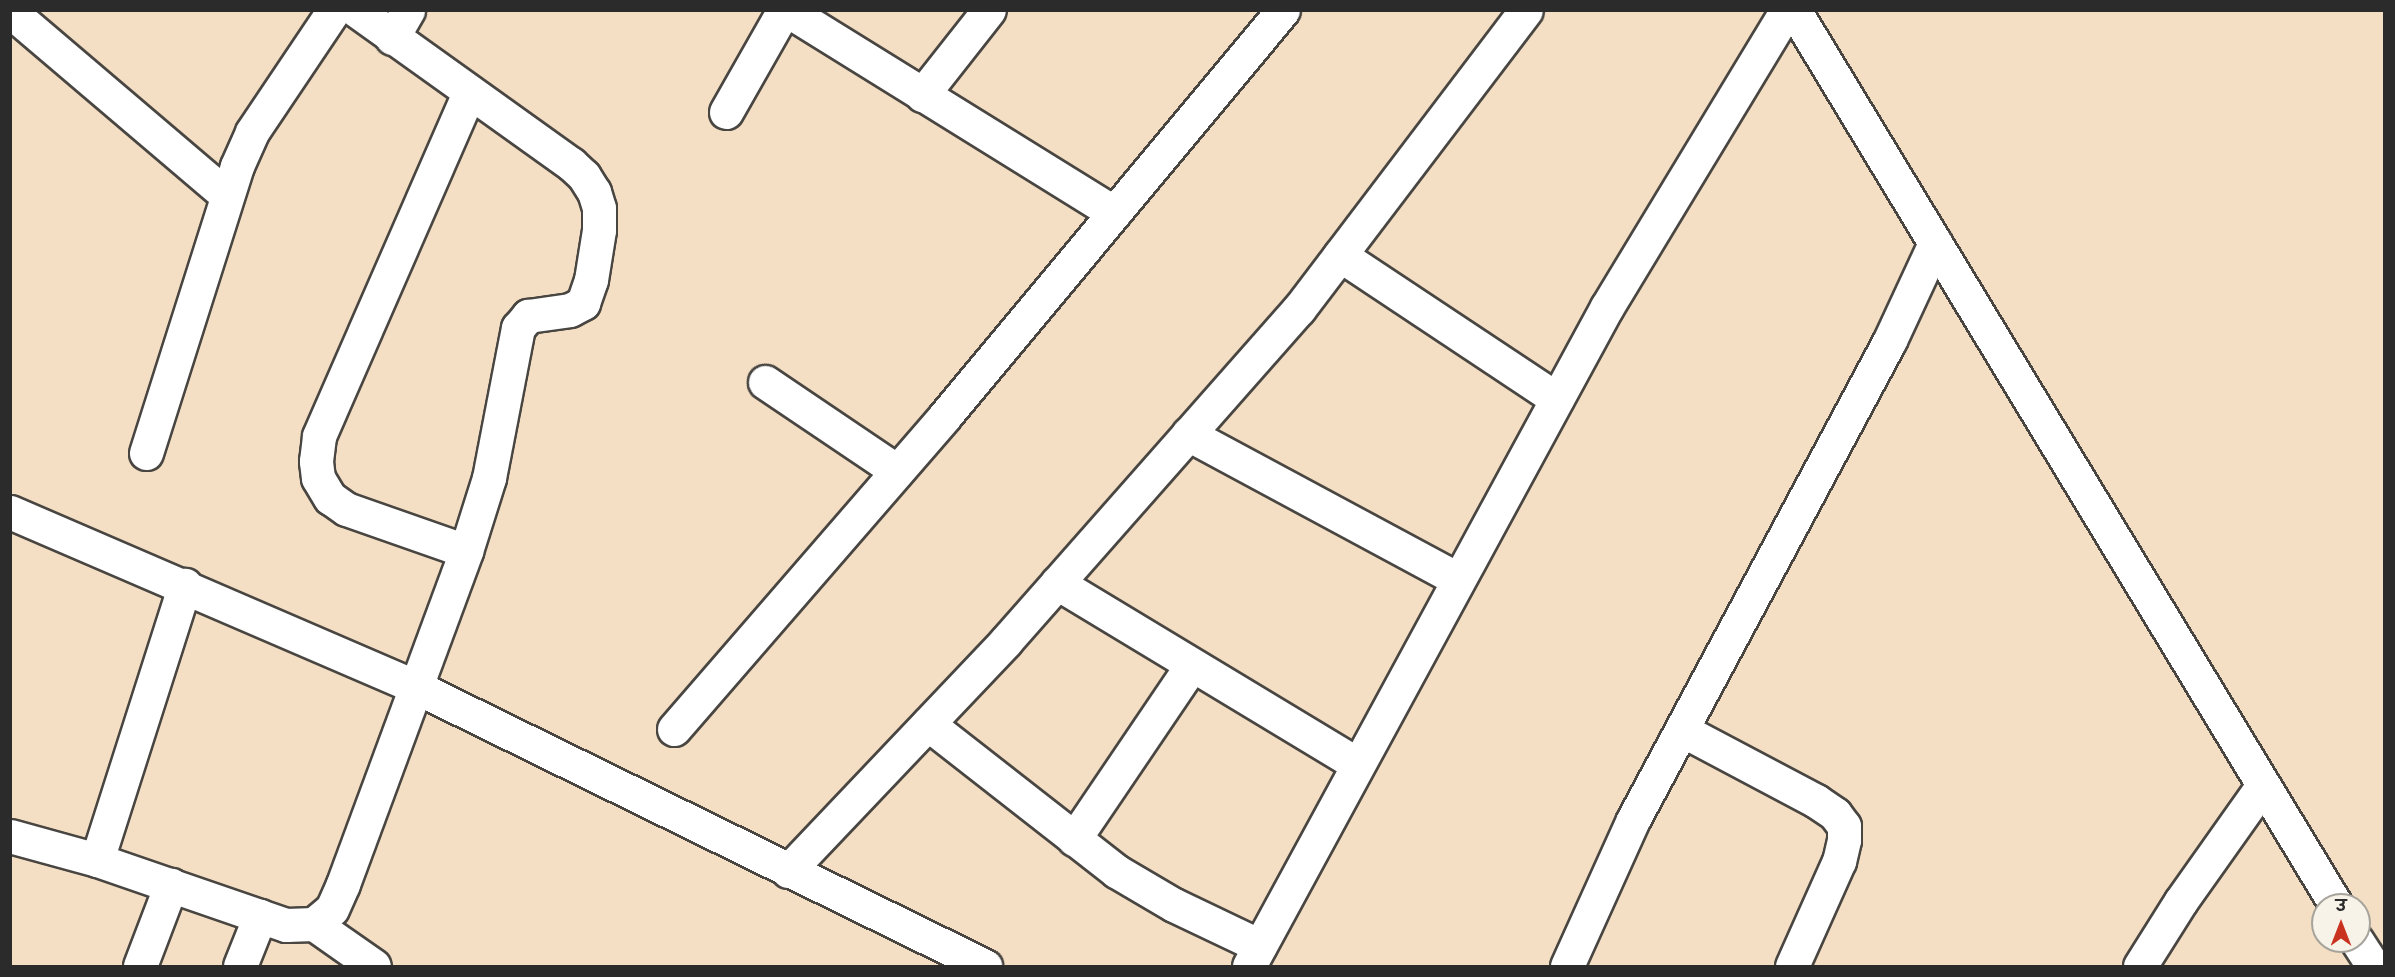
<!DOCTYPE html>
<html>
<head>
<meta charset="utf-8">
<style>
	body { margin:0 }
	#map { position:relative; width:2395px; height:977px; overflow:hidden; background:#f4dfc4; font-family:Mynerve,"Playpen Sans Deva",sans-serif }
	div>[style] { position:absolute }
	.roads { filter:drop-shadow(2px 0 #494642) drop-shadow(-2px 0 #494642) drop-shadow(0 2px #494642) drop-shadow(0 -2px #494642) }
	.minor>* { height:33px; margin:-16.5px; padding:0 16.5px; transform-origin:16.5px; border-radius:16.5px; background:#fff }
	span { translate:-50% -50%; white-space:nowrap; text-align:center; line-height:1.15; -webkit-text-stroke:6px #f7f3e8; paint-order:stroke }
	.frame { position:absolute; inset:0; border:12px solid #2b2b2b; pointer-events:none }
	.north { position:absolute; left:2311px; top:893px; width:60px; height:60px; box-sizing:border-box; background:#f7f3e8; border:2px solid #a5a39c; border-radius:50%; rotate:0deg; font-size:16px; font-weight:700; line-height:24px; text-align:center; color:#2b2b2b }
	.north::after { content:''; display:block; margin:auto; width:21px; height:27px; background:#c8321e; clip-path:polygon(50% 0,100% 100%,50% 72%,0 100%) }
</style>
</head>
<body>
<div id="map">
	<div class="roads">
		<div class="minor">
			<div style="left:787px;top:10px;width:385px;rotate:31.8deg"></div>
			<div style="left:1794px;top:10px;width:1046px;rotate:58.8deg"></div>
			<div style="left:10px;top:11px;width:284px;rotate:40.4deg"></div>
			<div style="left:392px;top:38px;width:32px;rotate:-60deg"></div>
			<div style="left:922px;top:95px;width:108px;rotate:-51.8deg"></div>
			<div style="left:726px;top:112px;width:117px;rotate:-60.4deg"></div>
			<div style="left:1340px;top:255px;width:260px;rotate:33.6deg"></div>
			<div style="left:765px;top:382px;width:159px;rotate:34deg"></div>
			<div style="left:1188px;top:434px;width:306px;rotate:28.3deg"></div>
			<div style="left:146px;top:453px;width:301px;rotate:-72.4deg"></div>
			<div style="left:237px;top:166px;width:37px;rotate:-66deg"></div>
			<div style="left:252px;top:132px;width:147px;rotate:-56.1deg"></div>
			<div style="left:10px;top:512px;width:442px;rotate:23.3deg"></div>
			<div style="left:416px;top:687px;width:634px;rotate:26.12deg"></div>
			<div style="left:466px;top:551px;width:127px;rotate:-160.7deg"></div>
			<div style="left:346px;top:509px;width:19px;rotate:-145deg"></div>
			<div style="left:330px;top:498px;width:23px;rotate:-121deg"></div>
			<div style="left:318px;top:478px;width:17px;rotate:-97deg"></div>
			<div style="left:316px;top:461px;width:25px;rotate:-83deg"></div>
			<div style="left:319px;top:436px;width:375px;rotate:-66.4deg"></div>
			<div style="left:1057px;top:583px;width:350px;rotate:31.1deg"></div>
			<div style="left:928px;top:724px;width:239px;rotate:38deg"></div>
			<div style="left:1116px;top:871px;width:67px;rotate:30.4deg"></div>
			<div style="left:1174px;top:905px;width:95px;rotate:25.5deg"></div>
			<div style="left:674px;top:729px;width:414px;rotate:-49.1deg"></div>
			<div style="left:945px;top:416px;width:528px;rotate:-50.22deg"></div>
			<div style="left:1682px;top:730px;width:152px;rotate:27.9deg"></div>
			<div style="left:1816px;top:801px;width:23px;rotate:34deg"></div>
			<div style="left:1835px;top:814px;width:15px;rotate:53deg"></div>
			<div style="left:1844px;top:826px;width:14px;rotate:90deg"></div>
			<div style="left:1844px;top:840px;width:22px;rotate:103deg"></div>
			<div style="left:1839px;top:861px;width:115px;rotate:114.1deg"></div>
			<div style="left:10px;top:836px;width:90px;rotate:15.4deg"></div>
			<div style="left:97px;top:860px;width:200px;rotate:19deg"></div>
			<div style="left:286px;top:925px;width:28px;rotate:-2deg"></div>
			<div style="left:314px;top:924px;width:23px;rotate:-40deg"></div>
			<div style="left:332px;top:909px;width:27px;rotate:-66deg"></div>
			<div style="left:343px;top:884px;width:355px;rotate:-69.7deg"></div>
			<div style="left:466px;top:551px;width:77px;rotate:-72.5deg"></div>
			<div style="left:489px;top:478px;width:153px;rotate:-79.1deg"></div>
			<div style="left:518px;top:328px;width:16px;rotate:-50deg"></div>
			<div style="left:528px;top:316px;width:42px;rotate:-8.1deg"></div>
			<div style="left:570px;top:310px;width:15px;rotate:-28deg"></div>
			<div style="left:583px;top:303px;width:24px;rotate:-71deg"></div>
			<div style="left:591px;top:280px;width:51px;rotate:-80.9deg"></div>
			<div style="left:599px;top:230px;width:22px;rotate:-90deg"></div>
			<div style="left:599px;top:208px;width:17px;rotate:-107deg"></div>
			<div style="left:594px;top:192px;width:19px;rotate:-122deg"></div>
			<div style="left:584px;top:176px;width:18px;rotate:-137deg"></div>
			<div style="left:571px;top:164px;width:264px;rotate:-144.4deg"></div>
			<div style="left:1074px;top:839px;width:210px;rotate:-55.9deg"></div>
			<div style="left:97px;top:860px;width:289px;rotate:-72.3deg"></div>
			<div style="left:788px;top:871px;width:317px;rotate:-46.5deg"></div>
			<div style="left:1006px;top:641px;width:443px;rotate:-48.6deg"></div>
			<div style="left:1299px;top:309px;width:375px;rotate:-52.8deg"></div>
			<div style="left:314px;top:924px;width:73px;rotate:35deg"></div>
			<div style="left:2357px;top:941px;width:30px;rotate:57deg"></div>
			<div style="left:140px;top:966px;width:87px;rotate:-69.1deg"></div>
			<div style="left:240px;top:966px;width:54px;rotate:-68.2deg"></div>
			<div style="left:1249px;top:966px;width:750px;rotate:-61.49deg"></div>
			<div style="left:1607px;top:307px;width:347px;rotate:-58.8deg"></div>
			<div style="left:1567px;top:966px;width:160px;rotate:-65.7deg"></div>
			<div style="left:1633px;top:820px;width:544px;rotate:-61.83deg"></div>
			<div style="left:1890px;top:340px;width:107px;rotate:-65.1deg"></div>
			<div style="left:2140px;top:966px;width:77px;rotate:-57.8deg"></div>
			<div style="left:2181px;top:901px;width:142px;rotate:-54.7deg"></div>
		</div>
	</div>
	<div class="frame"></div>
	<div class="north">उ</div>
</div>
</body>
</html>
